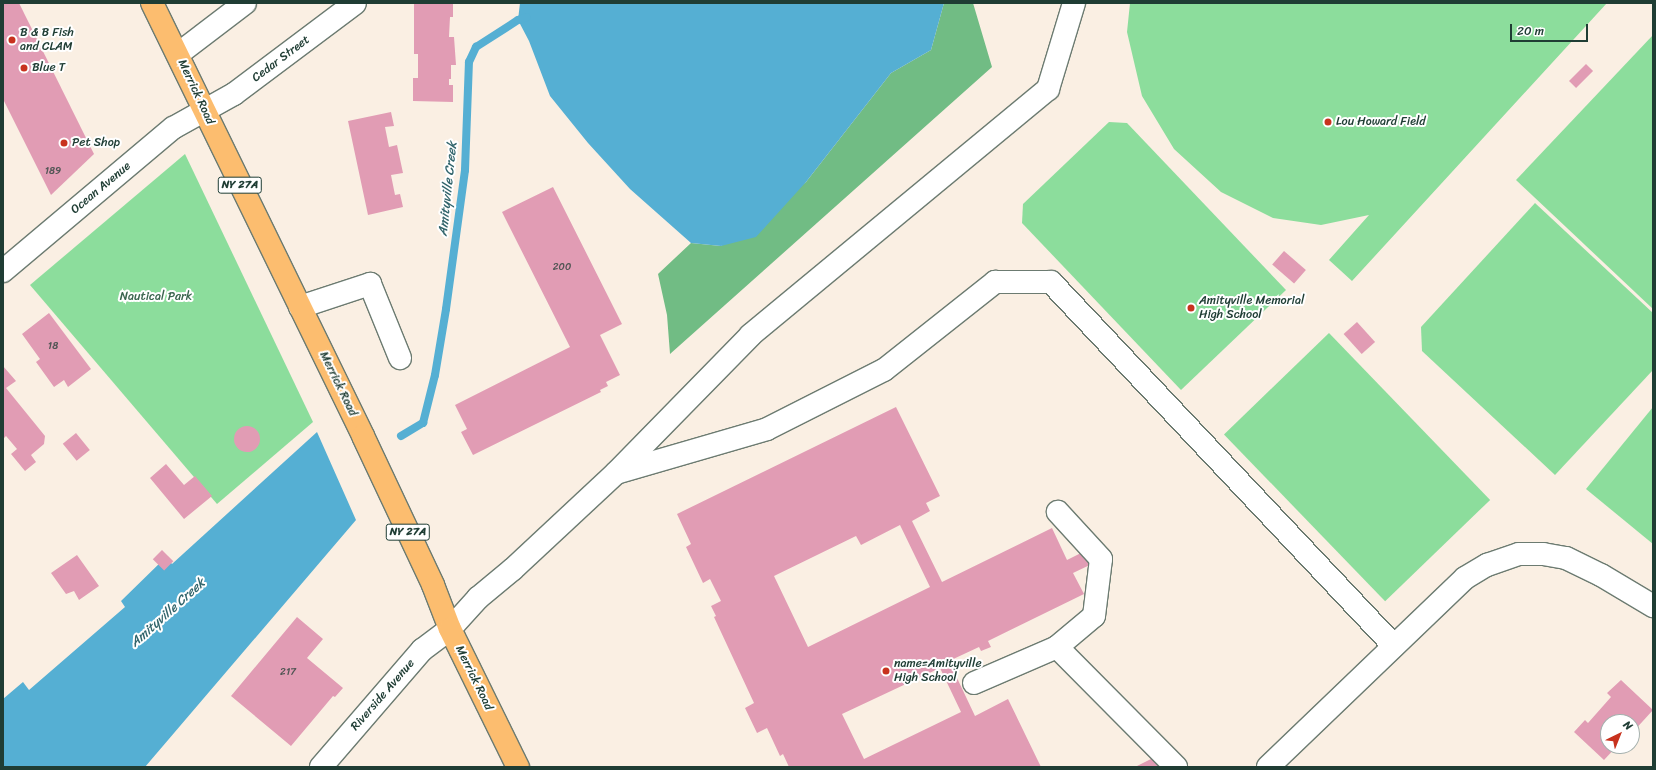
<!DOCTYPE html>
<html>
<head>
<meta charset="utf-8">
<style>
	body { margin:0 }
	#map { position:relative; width:1656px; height:770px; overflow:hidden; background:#faefe3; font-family:Sriracha,sans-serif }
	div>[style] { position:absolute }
	.green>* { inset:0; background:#8cdd9c; transform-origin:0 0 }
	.forest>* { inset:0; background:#71bc84 }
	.water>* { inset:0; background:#55afd3 }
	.stream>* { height:8px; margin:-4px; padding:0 4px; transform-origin:4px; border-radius:4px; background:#55afd3 }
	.building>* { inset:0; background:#e19cb4; transform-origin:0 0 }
	.round { border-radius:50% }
	.roads { filter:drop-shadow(1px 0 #6c7b71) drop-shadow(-1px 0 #6c7b71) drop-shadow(0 1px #6c7b71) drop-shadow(0 -1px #6c7b71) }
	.minor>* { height:22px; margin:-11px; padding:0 11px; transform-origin:11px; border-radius:11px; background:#fff }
	.major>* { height:22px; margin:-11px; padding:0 11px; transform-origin:11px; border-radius:11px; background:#fcbd6f }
	.dots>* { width:11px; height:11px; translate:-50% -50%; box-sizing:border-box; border:2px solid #fff; border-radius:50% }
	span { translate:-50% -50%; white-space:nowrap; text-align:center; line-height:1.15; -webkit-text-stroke:4px #fff; paint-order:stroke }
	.number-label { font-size:10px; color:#505554 }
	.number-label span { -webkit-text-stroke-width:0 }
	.shield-label span { padding:1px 3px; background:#fff; border:1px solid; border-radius:3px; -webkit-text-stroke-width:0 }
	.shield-label { font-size:11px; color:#1f3d34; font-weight:700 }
	.poi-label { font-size:12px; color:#1f3d34 }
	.left { translate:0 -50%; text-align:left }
	.street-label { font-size:12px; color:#1f3d34 }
	.park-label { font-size:12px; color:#3a654e }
	.water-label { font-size:13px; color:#32656c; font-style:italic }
	.frame { position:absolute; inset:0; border:4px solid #1f3d34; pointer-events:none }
	.north { position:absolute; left:1600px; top:714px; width:40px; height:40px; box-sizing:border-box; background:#fff; border:1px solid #a5b1ae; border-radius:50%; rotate:43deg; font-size:11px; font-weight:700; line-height:16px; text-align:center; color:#1f3d34 }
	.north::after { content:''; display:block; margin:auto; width:14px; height:18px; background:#c8321e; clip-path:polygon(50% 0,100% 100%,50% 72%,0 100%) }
	.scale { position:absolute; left:1510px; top:24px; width:78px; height:18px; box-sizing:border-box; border:2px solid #1f3d34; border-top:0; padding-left:5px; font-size:12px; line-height:14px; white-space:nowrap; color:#1f3d34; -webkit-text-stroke:3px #fff; paint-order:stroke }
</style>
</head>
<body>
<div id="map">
	<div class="green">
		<div style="clip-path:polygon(1130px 3px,1607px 3px,1352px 281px,1329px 260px,1369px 215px,1321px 225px,1273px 218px,1221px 192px,1174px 149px,1142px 96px,1127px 32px)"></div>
		<div style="clip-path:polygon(1653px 35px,1653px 309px,1516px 180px)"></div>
		<div style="clip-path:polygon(1109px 122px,1127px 123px,1286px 290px,1181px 390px,1022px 223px,1023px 204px)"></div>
		<div style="clip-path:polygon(185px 154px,313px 422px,217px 504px,30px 285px)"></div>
		<div style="clip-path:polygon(1535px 203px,1653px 313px,1653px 370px,1555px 475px,1422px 351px,1421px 327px)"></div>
		<div style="left:1329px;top:333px;width:232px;height:146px;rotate:46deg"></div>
		<div style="clip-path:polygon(1653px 407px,1653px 544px,1586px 489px)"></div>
	</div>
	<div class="forest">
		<div style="clip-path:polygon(944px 3px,973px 3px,992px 67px,670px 354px,667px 315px,658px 274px,691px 243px,721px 246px,806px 182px,891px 73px,931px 50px)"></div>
	</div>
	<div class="water">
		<div style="clip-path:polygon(520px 3px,944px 3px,931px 50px,891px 73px,806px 182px,756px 237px,721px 246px,691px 243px,630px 189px,588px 143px,550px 96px,529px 41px,518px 20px)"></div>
		<div style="clip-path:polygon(317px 432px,356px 520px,145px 767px,3px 767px,3px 699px,23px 682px,29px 690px,125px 607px,121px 601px,166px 557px,172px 564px)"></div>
	</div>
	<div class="stream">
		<div style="left:401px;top:436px;width:26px;rotate:-31deg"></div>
		<div style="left:423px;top:423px;width:49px;rotate:-76deg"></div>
		<div style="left:435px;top:375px;width:67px;rotate:-80.5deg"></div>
		<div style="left:446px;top:309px;width:140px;rotate:-82.2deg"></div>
		<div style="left:465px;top:170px;width:108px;rotate:-87.9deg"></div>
		<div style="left:469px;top:62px;width:17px;rotate:-65deg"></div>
		<div style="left:476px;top:47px;width:50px;rotate:-32.7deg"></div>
		<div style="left:518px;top:20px;width:9px;rotate:-18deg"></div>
	</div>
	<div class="building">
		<div style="clip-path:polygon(3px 3px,19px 3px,94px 154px,51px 195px,3px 99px)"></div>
		<div style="clip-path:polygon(414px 3px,453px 4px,453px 17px,450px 17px,449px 37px,454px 37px,456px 65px,451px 65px,451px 79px,449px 79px,449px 85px,453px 85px,453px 102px,413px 101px,413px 78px,418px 78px,418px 54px,414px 54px)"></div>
		<div style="left:1586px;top:64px;width:10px;height:24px;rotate:45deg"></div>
		<div style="clip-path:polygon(391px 112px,394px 126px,385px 127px,389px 147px,397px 145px,403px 173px,391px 175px,395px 195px,400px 194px,403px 207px,368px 215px,348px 121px)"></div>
		<div style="clip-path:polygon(553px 187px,622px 324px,600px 335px,620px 375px,606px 382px,608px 386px,600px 390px,601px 392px,473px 455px,461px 432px,467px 429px,455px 405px,570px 347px,502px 212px)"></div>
		<div style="left:1284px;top:251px;width:29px;height:18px;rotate:41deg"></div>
		<div style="clip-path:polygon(49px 313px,91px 369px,68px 387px,64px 380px,54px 387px,36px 362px,40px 359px,22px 334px)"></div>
		<div style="left:1357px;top:322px;width:27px;height:18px;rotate:48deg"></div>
		<div style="clip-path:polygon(3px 366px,16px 381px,6px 388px,45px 436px,44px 444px,31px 455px,36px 462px,25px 471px,11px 454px,17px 449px,6px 436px,3px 439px)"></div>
		<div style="clip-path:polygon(evenodd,896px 407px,940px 496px,926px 503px,930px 511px,912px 521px,942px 582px,1052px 528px,1067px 560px,1087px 550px,1094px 563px,1073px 573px,1084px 594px,988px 641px,991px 647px,981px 651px,979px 647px,949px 661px,975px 716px,1008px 699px,1041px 767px,789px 767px,783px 754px,780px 756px,767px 728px,757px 733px,745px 708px,754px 703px,714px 617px,716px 616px,711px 606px,721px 601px,710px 579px,703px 583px,686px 547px,691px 544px,677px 514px,896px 407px,900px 525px,930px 587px,808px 647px,774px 576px,856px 536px,861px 545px,900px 525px,896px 407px,940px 668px,961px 712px,864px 759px,842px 714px,940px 668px)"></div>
		<div class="round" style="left:234px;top:426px;width:26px;height:26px"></div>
		<div style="left:76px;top:433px;width:22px;height:17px;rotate:51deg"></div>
		<div style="clip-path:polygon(166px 464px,184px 485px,195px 476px,212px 496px,184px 519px,150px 478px)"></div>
		<div style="left:162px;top:550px;width:16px;height:13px;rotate:45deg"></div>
		<div style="clip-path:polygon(77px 555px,99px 586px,79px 600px,74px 591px,66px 594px,51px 573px)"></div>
		<div style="clip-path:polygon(297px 617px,323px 639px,307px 658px,343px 688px,335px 697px,333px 696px,291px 746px,231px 696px)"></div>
		<div style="clip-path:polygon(1621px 680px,1653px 710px,1632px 733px,1632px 722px,1608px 722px,1608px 746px,1617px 746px,1604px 760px,1574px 732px,1585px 720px,1588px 723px,1611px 697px,1607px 693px)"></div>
		<div style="clip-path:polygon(1155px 757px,1159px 767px,1135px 767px)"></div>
	</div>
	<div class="roads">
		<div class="minor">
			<div style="left:1074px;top:3px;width:90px;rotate:106.8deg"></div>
			<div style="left:1048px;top:89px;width:386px;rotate:140.4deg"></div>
			<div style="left:751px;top:335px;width:193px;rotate:134.4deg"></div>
			<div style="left:616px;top:473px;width:157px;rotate:-16.2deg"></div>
			<div style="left:767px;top:429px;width:131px;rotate:-26.8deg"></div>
			<div style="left:884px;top:370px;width:142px;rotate:-38.4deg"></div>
			<div style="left:995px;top:282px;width:56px"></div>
			<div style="left:1051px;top:282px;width:500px;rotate:46.7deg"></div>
			<div style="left:178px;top:54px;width:84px;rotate:-37.3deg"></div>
			<div style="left:3px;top:271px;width:222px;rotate:-40.1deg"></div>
			<div style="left:173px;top:128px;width:70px;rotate:-29.1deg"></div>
			<div style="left:234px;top:94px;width:151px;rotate:-36.9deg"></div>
			<div style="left:300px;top:307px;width:74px;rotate:-18.2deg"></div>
			<div style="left:370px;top:284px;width:80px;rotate:67.9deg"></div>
			<div style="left:1057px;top:647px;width:169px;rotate:45.2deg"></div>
			<div style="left:974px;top:683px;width:90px;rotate:-23.4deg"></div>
			<div style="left:1057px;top:647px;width:48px;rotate:-40deg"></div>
			<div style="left:1094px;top:616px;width:57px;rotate:-83deg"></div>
			<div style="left:1101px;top:559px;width:64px;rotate:-132.5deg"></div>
			<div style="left:321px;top:767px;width:155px;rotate:-49.2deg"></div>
			<div style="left:422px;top:650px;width:35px;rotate:-37deg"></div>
			<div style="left:450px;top:629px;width:42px;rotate:-47.9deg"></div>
			<div style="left:478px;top:598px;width:45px;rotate:-39.6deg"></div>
			<div style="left:513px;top:569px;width:141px;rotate:-43deg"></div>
			<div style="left:1268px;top:767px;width:273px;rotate:-43.8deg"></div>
			<div style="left:1465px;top:578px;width:26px;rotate:-31deg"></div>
			<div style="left:1487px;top:565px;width:34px;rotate:-19deg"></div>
			<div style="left:1519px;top:554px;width:24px"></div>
			<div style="left:1543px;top:554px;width:23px;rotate:10deg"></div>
			<div style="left:1566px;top:558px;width:39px;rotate:26deg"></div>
			<div style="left:1601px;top:575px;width:61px;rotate:30.8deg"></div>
		</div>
		<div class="major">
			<div style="left:152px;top:3px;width:482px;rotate:64deg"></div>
			<div style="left:363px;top:436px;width:165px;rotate:64.8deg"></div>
			<div style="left:433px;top:585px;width:47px;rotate:68.9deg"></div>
			<div style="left:450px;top:629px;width:154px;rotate:63.8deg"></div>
		</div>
	</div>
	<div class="dots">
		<div style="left:12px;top:40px;background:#c8321e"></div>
		<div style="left:24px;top:68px;background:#c8321e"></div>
		<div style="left:1328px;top:122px;background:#c8321e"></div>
		<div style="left:64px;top:143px;background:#c8321e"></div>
		<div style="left:1191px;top:308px;background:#c8321e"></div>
		<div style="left:886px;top:671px;background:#c8321e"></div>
	</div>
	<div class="number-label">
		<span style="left:53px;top:172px">189</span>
		<span style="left:562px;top:268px">200</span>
		<span style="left:53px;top:347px">18</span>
		<span style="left:288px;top:673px">217</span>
	</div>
	<div class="shield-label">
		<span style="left:240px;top:185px">NY 27A</span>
		<span style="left:408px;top:532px">NY 27A</span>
	</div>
	<div class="poi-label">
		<span class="left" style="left:20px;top:40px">B &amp; B Fish<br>and CLAM</span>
		<span class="left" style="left:32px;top:68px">Blue T</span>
		<span class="left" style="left:1336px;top:122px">Lou Howard Field</span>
		<span class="left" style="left:72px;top:143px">Pet Shop</span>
		<span class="left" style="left:1199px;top:308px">Amityville Memorial<br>High School</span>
		<span class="left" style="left:894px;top:671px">name=Amityville<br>High School</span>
	</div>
	<div class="street-label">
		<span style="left:281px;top:59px;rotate:-37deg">Cedar Street</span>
		<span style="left:196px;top:92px;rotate:65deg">Merrick Road</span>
		<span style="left:101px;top:188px;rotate:-40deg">Ocean Avenue</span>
		<span style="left:338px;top:384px;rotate:64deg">Merrick Road</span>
		<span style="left:474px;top:678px;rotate:64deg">Merrick Road</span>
		<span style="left:383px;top:695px;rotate:-49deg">Riverside Avenue</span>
	</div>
	<div class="park-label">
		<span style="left:156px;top:297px">Nautical Park</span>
	</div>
	<div class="water-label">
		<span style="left:448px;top:189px;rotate:-84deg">Amityville Creek</span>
		<span style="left:168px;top:613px;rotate:-42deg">Amityville Creek</span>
	</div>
	<div class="frame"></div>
	<div class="north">N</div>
	<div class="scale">20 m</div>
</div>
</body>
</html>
